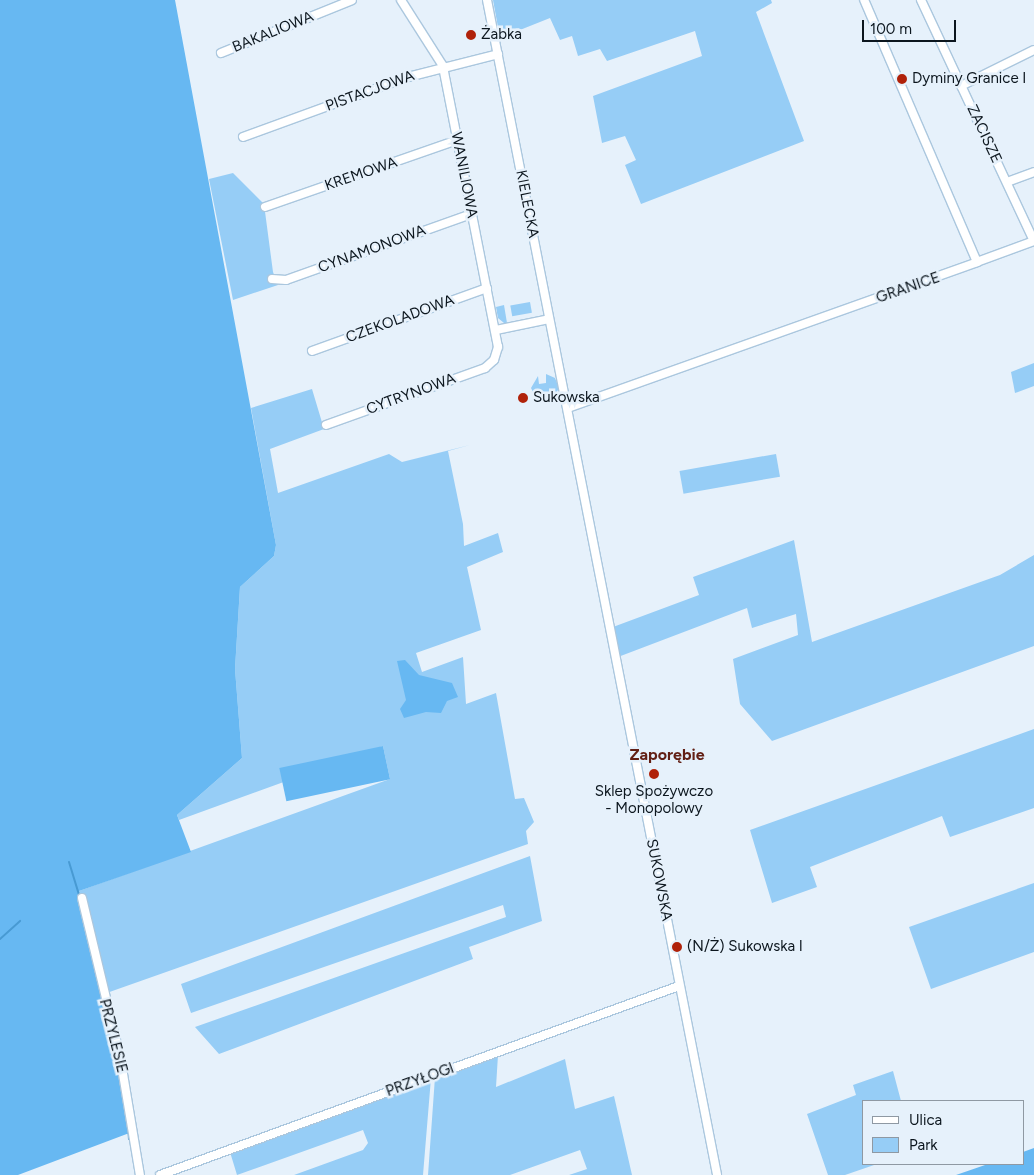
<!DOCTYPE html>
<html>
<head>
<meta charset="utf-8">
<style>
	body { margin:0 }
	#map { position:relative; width:1034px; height:1175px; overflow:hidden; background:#e6f1fb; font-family:Figtree,sans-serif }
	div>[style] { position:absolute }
	.green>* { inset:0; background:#96cdf6; transform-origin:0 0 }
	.forest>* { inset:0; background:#67b8f2; transform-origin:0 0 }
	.stream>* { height:2px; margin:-1px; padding:0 1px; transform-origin:1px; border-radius:1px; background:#489ad3 }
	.roads { filter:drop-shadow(1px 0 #abc7de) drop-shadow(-1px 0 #abc7de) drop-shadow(0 1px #abc7de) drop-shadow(0 -1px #abc7de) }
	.minor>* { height:8px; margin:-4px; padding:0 4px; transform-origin:4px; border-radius:4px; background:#fff }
	.dots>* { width:14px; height:14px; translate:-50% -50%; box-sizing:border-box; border:2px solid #e6f1fb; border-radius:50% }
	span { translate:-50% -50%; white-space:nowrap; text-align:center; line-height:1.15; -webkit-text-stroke:5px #e6f1fb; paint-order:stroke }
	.street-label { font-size:15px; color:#0c161e }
	.poi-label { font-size:15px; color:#0c161e }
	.left { translate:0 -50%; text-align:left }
	.neighbourhood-label { font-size:16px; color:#621f14; font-weight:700 }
	.legend { position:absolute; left:862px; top:1100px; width:162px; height:65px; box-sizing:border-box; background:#e6f1fb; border:1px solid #8f99a3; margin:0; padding:6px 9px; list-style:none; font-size:15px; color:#0c161e }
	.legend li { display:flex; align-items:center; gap:10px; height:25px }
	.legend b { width:25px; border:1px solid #8f99a3 }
	.scale { position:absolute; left:862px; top:20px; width:94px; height:22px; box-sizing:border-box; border:2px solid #0c161e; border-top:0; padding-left:6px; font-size:15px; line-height:18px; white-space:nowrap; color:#0c161e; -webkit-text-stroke:4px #e6f1fb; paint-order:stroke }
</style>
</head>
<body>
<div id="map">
	<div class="green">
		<div style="clip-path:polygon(493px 0,771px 0,772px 3px,756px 12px,804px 141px,641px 204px,625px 165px,636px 160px,625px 136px,602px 143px,593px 96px,702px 56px,695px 31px,607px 61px,600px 49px,578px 56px,572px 36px,560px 40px,550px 18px,500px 38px)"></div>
		<div style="clip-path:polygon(233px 173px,264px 204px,273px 272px,278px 285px,233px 300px,209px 179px)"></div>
		<div style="left:530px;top:302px;width:11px;height:20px;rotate:80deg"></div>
		<div style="clip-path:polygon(504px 305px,507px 323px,504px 323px,498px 318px,496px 307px)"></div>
		<div style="clip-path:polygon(1034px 363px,1034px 386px,1015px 393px,1011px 372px)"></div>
		<div style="clip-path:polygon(546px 374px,555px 378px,559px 388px,553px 399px,543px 402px,536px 398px,531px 388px,538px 376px,539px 384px,546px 383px)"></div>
		<div style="clip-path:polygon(312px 389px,324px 429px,270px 449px,278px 493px,389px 454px,402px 462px,470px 445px,448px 451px,463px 524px,464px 546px,498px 533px,503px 552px,467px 567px,481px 630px,416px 653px,422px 672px,463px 657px,466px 704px,496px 693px,515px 799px,524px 798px,534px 822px,526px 831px,528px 844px,101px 995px,79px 891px,390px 779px,383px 746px,179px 820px,177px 815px,242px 758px,235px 669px,240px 587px,274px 556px,276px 545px,251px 408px)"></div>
		<div style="left:776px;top:454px;width:23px;height:98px;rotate:80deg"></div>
		<div style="clip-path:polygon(794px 540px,812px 642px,1000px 575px,1034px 555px,1034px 646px,772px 741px,740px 704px,733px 659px,798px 635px,796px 614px,752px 628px,747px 608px,618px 657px,613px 627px,699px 595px,693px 577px)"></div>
		<div style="clip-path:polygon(1034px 729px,1034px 808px,950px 837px,942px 816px,810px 867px,817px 887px,772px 903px,750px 830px)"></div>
		<div style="clip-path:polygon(530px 856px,542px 921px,469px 947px,473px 959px,219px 1054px,195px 1027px,506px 917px,503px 905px,191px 1013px,181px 984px)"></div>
		<div style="clip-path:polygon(1034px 883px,1034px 952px,931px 989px,909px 927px)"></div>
		<div style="clip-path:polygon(498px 1055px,496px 1087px,565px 1059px,575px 1109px,614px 1096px,632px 1175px,569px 1175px,587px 1169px,580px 1150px,510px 1175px,428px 1175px,435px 1077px)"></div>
		<div style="clip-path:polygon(893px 1071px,901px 1101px,863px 1101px,863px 1164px,877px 1164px,845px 1175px,828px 1175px,807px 1114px,856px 1095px,853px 1085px)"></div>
		<div style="clip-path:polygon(431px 1078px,423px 1175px,294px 1175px,363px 1150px,368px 1143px,363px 1130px,237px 1175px,230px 1152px)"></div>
	</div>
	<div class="forest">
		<div style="clip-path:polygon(0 0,175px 0,276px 545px,274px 556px,240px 587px,235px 669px,242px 758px,177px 815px,191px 852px,79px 891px,132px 1132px,18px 1175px,0 1175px)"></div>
		<div style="clip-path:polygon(405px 660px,419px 675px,452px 683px,458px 697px,447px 701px,441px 713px,426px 712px,404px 718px,400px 709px,406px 700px,397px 661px)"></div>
		<div style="left:383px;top:746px;width:34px;height:106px;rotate:78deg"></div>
		<div style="clip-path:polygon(1034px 1148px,1034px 1175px,956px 1175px,988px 1164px,1023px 1164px,1023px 1152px)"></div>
	</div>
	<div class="stream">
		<div style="left:69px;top:862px;width:38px;rotate:73deg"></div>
		<div style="left:0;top:939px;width:27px;rotate:-42deg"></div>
		<div style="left:89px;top:944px;width:85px;rotate:76.5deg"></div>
		<div style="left:128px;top:1125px;width:14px;rotate:86deg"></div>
	</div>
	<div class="roads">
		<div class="minor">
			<div style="left:487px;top:0;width:1197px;rotate:78.92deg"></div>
			<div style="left:921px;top:0;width:266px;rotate:64.9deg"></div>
			<div style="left:1034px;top:241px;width:61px;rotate:159.8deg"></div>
			<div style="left:221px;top:53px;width:141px;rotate:-22deg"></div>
			<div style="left:961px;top:86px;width:81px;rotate:-26.3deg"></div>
			<div style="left:243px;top:137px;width:176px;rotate:-20deg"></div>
			<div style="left:408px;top:77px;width:93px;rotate:-14.3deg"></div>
			<div style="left:1007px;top:182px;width:29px;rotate:-20deg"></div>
			<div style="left:265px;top:207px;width:203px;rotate:-19.2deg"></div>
			<div style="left:272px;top:279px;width:14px;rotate:4deg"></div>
			<div style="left:286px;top:280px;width:196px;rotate:-19.6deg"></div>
			<div style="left:496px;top:330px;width:54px;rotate:-11.7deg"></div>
			<div style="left:312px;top:351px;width:186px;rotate:-19.8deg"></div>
			<div style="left:568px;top:408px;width:434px;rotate:-19.6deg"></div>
			<div style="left:977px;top:262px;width:285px;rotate:-113.3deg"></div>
			<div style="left:326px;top:425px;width:169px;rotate:-19.7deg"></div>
			<div style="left:485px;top:368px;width:12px;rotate:-42deg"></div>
			<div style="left:494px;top:360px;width:14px;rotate:-73deg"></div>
			<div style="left:498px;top:347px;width:286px;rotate:-101.1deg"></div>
			<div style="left:443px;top:66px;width:78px;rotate:-122.5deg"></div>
			<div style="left:82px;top:898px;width:163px;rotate:76.5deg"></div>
			<div style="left:120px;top:1056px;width:121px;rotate:80.5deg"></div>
			<div style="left:160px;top:1175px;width:552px;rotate:-20.01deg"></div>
		</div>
	</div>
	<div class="dots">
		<div style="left:471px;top:35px;background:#b0220a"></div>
		<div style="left:902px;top:79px;background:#b0220a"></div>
		<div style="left:523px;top:398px;background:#b0220a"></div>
		<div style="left:654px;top:774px;background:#b0220a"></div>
		<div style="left:677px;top:947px;background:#b0220a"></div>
	</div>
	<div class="street-label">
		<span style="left:273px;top:32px;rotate:-22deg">BAKALIOWA</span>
		<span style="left:370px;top:91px;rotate:-20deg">PISTACJOWA</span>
		<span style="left:984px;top:134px;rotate:65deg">ZACISZE</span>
		<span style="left:361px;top:174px;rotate:-19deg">KREMOWA</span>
		<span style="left:464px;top:175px;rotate:79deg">WANILIOWA</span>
		<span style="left:527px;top:204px;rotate:79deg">KIELECKA</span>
		<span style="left:372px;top:249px;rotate:-20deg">CYNAMONOWA</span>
		<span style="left:908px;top:288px;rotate:-19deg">GRANICE</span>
		<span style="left:400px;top:319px;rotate:-20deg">CZEKOLADOWA</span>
		<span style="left:411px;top:394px;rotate:-20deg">CYTRYNOWA</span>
		<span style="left:659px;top:880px;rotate:79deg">SUKOWSKA</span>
		<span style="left:113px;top:1036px;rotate:76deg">PRZYLESIE</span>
		<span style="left:420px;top:1080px;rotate:-20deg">PRZYŁOGI</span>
	</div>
	<div class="poi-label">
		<span class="left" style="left:481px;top:35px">Żabka</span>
		<span class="left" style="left:912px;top:79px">Dyminy Granice I</span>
		<span class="left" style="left:533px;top:398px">Sukowska</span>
		<span style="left:654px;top:800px">Sklep Spożywczo<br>- Monopolowy</span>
		<span class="left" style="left:687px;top:947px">(N/Ż) Sukowska I</span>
	</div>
	<div class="neighbourhood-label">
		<span style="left:667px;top:755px">Zaporębie</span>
	</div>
	<ul class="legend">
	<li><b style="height:6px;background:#fff"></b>Ulica</li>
	<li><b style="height:14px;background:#96cdf6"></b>Park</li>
	</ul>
	<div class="scale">100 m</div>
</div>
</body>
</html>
